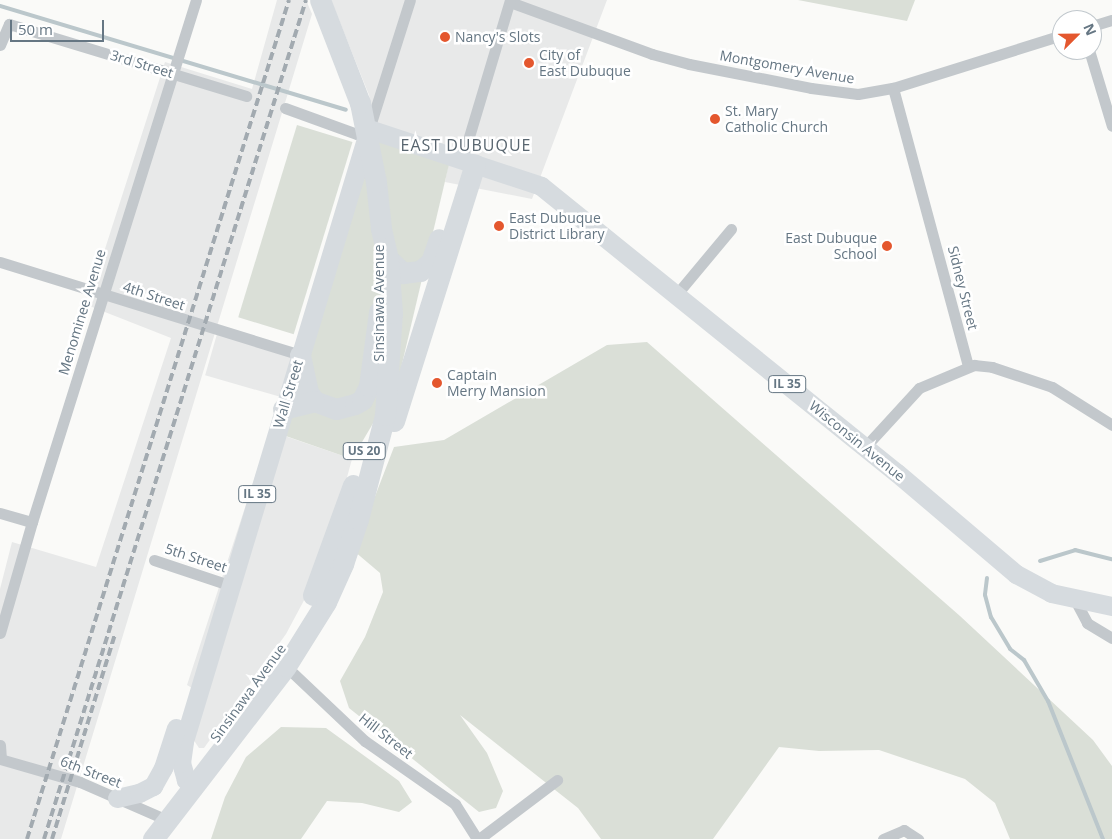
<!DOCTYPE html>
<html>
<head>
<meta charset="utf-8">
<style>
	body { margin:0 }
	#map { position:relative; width:1112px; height:839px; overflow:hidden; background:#fafaf8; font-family:"Open Sans",sans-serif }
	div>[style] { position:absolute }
	.built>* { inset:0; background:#e8e9e9; transform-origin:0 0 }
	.green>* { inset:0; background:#dadfd7; transform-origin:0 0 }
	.stream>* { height:4px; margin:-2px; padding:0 2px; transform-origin:2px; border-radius:2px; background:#bbc7cb }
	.street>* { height:11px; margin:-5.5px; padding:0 5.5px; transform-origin:5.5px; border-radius:5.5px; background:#c3c8cc }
	.primary>* { height:19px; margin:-9.5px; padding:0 9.5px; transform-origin:9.5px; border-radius:9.5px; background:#d6dbdf }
	.highway>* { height:21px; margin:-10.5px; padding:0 10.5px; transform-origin:10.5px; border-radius:10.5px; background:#d6dbdf }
	.rail>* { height:4px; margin-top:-2px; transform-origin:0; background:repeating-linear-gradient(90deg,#a2aab0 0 8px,transparent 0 12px) }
	.dots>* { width:14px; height:14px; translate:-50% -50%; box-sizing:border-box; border:2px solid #fff; border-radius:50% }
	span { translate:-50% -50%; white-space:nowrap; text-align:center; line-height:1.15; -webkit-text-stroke:5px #fff; paint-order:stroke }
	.shield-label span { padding:1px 4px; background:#fff; border:1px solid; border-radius:4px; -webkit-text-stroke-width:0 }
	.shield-label { font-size:12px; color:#657683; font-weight:700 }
	.poi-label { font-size:14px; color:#657683 }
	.left { translate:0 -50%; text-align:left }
	.right { translate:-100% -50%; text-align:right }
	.street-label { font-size:14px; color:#657683 }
	.quarter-label { font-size:16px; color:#57646e; letter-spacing:1px }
	.north { position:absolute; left:1052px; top:10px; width:50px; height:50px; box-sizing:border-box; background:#fff; border:1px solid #c1c8cd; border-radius:50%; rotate:67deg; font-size:14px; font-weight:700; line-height:20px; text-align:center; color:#657683 }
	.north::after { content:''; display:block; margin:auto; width:18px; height:22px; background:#e4572e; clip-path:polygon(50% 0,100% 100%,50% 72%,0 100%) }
	.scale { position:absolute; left:10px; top:20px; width:94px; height:22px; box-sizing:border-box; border:2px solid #657683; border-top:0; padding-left:6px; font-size:15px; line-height:18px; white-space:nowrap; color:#657683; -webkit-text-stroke:4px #fff; paint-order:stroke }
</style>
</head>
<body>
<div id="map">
	<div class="built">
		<div style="clip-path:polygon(277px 0,306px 0,312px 14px,61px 839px,0 839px,0 589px,12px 542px,96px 567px,171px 338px,87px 305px,165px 62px,252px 89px)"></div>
		<div style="clip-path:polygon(331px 0,607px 0,532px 199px,445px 182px,449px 160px,377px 131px,369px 95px)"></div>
		<div style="left:217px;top:334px;width:78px;height:43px;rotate:16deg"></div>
		<div style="clip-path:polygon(270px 431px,352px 459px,331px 536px,309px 591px,286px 634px,204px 748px,199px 748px,193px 739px,205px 696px,187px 685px)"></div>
	</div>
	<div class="green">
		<div style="clip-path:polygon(798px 0,915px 0,907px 21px)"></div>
		<div style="left:297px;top:125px;width:58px;height:201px;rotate:17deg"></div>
		<div style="clip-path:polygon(373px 131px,450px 160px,398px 381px,352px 459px,277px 433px)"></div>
		<div style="clip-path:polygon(647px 342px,960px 616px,1093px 740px,1112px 766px,1112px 839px,1010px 839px,995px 803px,965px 779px,879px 750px,819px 751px,779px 747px,713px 839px,601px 839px,578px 808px,460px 715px,487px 753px,503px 791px,496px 808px,479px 812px,349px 708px,340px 681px,365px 637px,383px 592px,380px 573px,354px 551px,394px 447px,444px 440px,607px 345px)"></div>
		<div style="clip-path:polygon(281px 727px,326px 728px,399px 781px,412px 802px,399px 812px,362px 803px,327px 801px,301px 839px,211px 839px,225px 797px,246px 757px)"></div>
	</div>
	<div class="stream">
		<div style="left:0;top:6px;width:361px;rotate:16.7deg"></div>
		<div style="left:1040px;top:561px;width:37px;rotate:-17deg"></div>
		<div style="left:1075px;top:550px;width:38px;rotate:14deg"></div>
		<div style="left:987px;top:578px;width:17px;rotate:97deg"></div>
		<div style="left:985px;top:595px;width:23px;rotate:75deg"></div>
		<div style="left:991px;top:617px;width:37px;rotate:59deg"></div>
		<div style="left:1010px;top:649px;width:18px;rotate:38deg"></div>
		<div style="left:1024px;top:660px;width:48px;rotate:59.7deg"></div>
		<div style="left:1048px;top:701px;width:149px;rotate:68.3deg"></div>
	</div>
	<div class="street">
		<div style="left:510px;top:2px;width:151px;rotate:20.1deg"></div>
		<div style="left:652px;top:54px;width:38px;rotate:15deg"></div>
		<div style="left:689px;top:64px;width:124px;rotate:11.1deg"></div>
		<div style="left:811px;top:88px;width:47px;rotate:7.3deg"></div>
		<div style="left:858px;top:94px;width:36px;rotate:-10deg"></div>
		<div style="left:893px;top:88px;width:177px;rotate:-17.4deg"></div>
		<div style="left:1092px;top:26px;width:21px;rotate:-17deg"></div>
		<div style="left:0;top:45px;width:23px;rotate:-67deg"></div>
		<div style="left:9px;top:24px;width:248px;rotate:16.9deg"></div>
		<div style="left:1089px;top:50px;width:79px;rotate:73.2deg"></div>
		<div style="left:893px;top:88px;width:288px;rotate:74.9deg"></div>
		<div style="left:285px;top:108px;width:77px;rotate:19.9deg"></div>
		<div style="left:357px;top:134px;width:13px;rotate:-23deg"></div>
		<div style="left:369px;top:129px;width:135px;rotate:-72.4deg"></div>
		<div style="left:462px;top:160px;width:167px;rotate:-73.3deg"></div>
		<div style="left:0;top:262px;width:314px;rotate:17.2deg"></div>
		<div style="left:676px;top:295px;width:86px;rotate:-50.2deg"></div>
		<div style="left:865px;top:447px;width:80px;rotate:-47.5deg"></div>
		<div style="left:919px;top:388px;width:60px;rotate:-22.7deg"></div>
		<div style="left:974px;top:365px;width:18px;rotate:6deg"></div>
		<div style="left:992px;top:367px;width:63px;rotate:18.4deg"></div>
		<div style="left:1052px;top:387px;width:71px;rotate:32.3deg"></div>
		<div style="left:0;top:513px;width:33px;rotate:16deg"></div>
		<div style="left:154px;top:560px;width:79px;rotate:18.4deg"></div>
		<div style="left:1075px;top:600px;width:26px;rotate:62deg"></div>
		<div style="left:1087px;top:623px;width:29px;rotate:31deg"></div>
		<div style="left:0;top:633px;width:116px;rotate:-73.9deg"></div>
		<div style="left:32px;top:522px;width:547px;rotate:-72.56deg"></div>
		<div style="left:275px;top:656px;width:124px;rotate:43.4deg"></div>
		<div style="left:365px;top:741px;width:110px;rotate:35deg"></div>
		<div style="left:455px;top:804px;width:41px;rotate:57.8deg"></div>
		<div style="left:0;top:745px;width:14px;rotate:86deg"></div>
		<div style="left:0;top:759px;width:83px;rotate:16deg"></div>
		<div style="left:80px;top:782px;width:95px;rotate:23.6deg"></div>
		<div style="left:479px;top:839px;width:98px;rotate:-37.1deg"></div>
		<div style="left:883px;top:839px;width:23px;rotate:-23deg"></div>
		<div style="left:904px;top:830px;width:17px;rotate:33deg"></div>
	</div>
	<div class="primary">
		<div style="left:194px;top:787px;width:11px;rotate:-139deg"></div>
		<div style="left:186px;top:780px;width:18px;rotate:-106deg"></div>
		<div style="left:181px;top:763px;width:22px;rotate:-82deg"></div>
		<div style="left:184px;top:741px;width:639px;rotate:-73.18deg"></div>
		<div style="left:369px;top:129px;width:181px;rotate:18.3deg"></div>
		<div style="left:541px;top:186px;width:457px;rotate:38.9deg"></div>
		<div style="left:897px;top:473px;width:156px;rotate:40.3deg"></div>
		<div style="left:1016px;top:574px;width:40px;rotate:28deg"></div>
		<div style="left:1051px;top:593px;width:62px;rotate:12deg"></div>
		<div style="left:117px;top:798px;width:23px;rotate:-13deg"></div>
		<div style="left:139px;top:793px;width:16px;rotate:-27deg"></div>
		<div style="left:153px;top:786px;width:21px;rotate:-61deg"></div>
		<div style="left:163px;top:768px;width:42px;rotate:-72deg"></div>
	</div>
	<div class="highway">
		<div style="left:388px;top:259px;width:21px;rotate:43deg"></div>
		<div style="left:403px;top:273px;width:17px;rotate:-7deg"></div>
		<div style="left:420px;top:271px;width:14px;rotate:-39deg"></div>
		<div style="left:431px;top:262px;width:24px;rotate:-71deg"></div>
		<div style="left:300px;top:355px;width:38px;rotate:78deg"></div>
		<div style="left:308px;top:392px;width:11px;rotate:56deg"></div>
		<div style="left:314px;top:401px;width:23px;rotate:20deg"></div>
		<div style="left:336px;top:409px;width:20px;rotate:-15deg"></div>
		<div style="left:355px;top:404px;width:8px;rotate:-30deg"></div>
		<div style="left:362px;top:400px;width:16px;rotate:-63deg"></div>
		<div style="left:369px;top:386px;width:75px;rotate:-82.3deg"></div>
		<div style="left:283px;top:409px;width:32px;rotate:-14deg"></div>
		<div style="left:394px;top:421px;width:269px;rotate:-72.5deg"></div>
		<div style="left:313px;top:595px;width:117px;rotate:-70deg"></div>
		<div style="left:153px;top:839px;width:218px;rotate:-52.4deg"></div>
		<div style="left:286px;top:666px;width:75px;rotate:-58deg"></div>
		<div style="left:326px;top:602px;width:42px;rotate:-65.9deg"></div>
		<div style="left:343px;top:564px;width:47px;rotate:-71.6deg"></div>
		<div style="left:358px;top:519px;width:107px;rotate:-75.4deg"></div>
		<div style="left:385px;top:415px;width:102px;rotate:-86.1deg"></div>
		<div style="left:392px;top:313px;width:54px;rotate:-94.2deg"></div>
		<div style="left:388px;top:259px;width:32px;rotate:-103deg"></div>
		<div style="left:381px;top:228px;width:46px;rotate:-96.2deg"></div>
		<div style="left:376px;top:182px;width:81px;rotate:-101.4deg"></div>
		<div style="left:360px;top:103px;width:110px;rotate:-111.2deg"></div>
	</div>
	<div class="rail">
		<div style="left:27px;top:839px;width:879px;rotate:-72.66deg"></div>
		<div style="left:44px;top:839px;width:879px;rotate:-72.66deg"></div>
		<div style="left:52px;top:839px;width:214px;rotate:-72.9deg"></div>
	</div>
	<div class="dots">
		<div style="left:445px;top:37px;background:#e4572e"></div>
		<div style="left:529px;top:63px;background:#e4572e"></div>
		<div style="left:715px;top:119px;background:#e4572e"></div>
		<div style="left:499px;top:226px;background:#e4572e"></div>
		<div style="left:887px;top:246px;background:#e4572e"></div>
		<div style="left:437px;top:383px;background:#e4572e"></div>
	</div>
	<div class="shield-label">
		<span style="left:787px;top:384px">IL 35</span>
		<span style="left:364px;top:451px">US 20</span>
		<span style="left:257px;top:494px">IL 35</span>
	</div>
	<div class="poi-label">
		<span class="left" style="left:455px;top:37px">Nancy's Slots</span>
		<span class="left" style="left:539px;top:63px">City of<br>East Dubuque</span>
		<span class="left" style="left:725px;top:119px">St. Mary<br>Catholic Church</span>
		<span class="left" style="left:509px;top:226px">East Dubuque<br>District Library</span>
		<span class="right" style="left:877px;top:246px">East Dubuque<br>School</span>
		<span class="left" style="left:447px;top:383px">Captain<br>Merry Mansion</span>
	</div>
	<div class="street-label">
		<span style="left:142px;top:64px;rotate:17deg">3rd Street</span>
		<span style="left:787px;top:67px;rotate:10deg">Montgomery Avenue</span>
		<span style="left:963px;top:288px;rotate:76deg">Sidney Street</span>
		<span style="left:154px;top:296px;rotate:18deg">4th Street</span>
		<span style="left:379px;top:303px;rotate:-90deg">Sinsinawa Avenue</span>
		<span style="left:82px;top:312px;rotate:-73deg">Menominee Avenue</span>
		<span style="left:288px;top:394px;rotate:-73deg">Wall Street</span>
		<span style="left:857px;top:441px;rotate:39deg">Wisconsin Avenue</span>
		<span style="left:196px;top:558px;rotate:18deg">5th Street</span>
		<span style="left:248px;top:693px;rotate:-54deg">Sinsinawa Avenue</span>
		<span style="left:386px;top:736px;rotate:38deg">Hill Street</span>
		<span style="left:91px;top:772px;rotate:21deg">6th Street</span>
	</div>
	<div class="quarter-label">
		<span style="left:466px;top:145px">EAST DUBUQUE</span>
	</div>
	<div class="north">N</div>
	<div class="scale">50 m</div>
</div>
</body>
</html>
